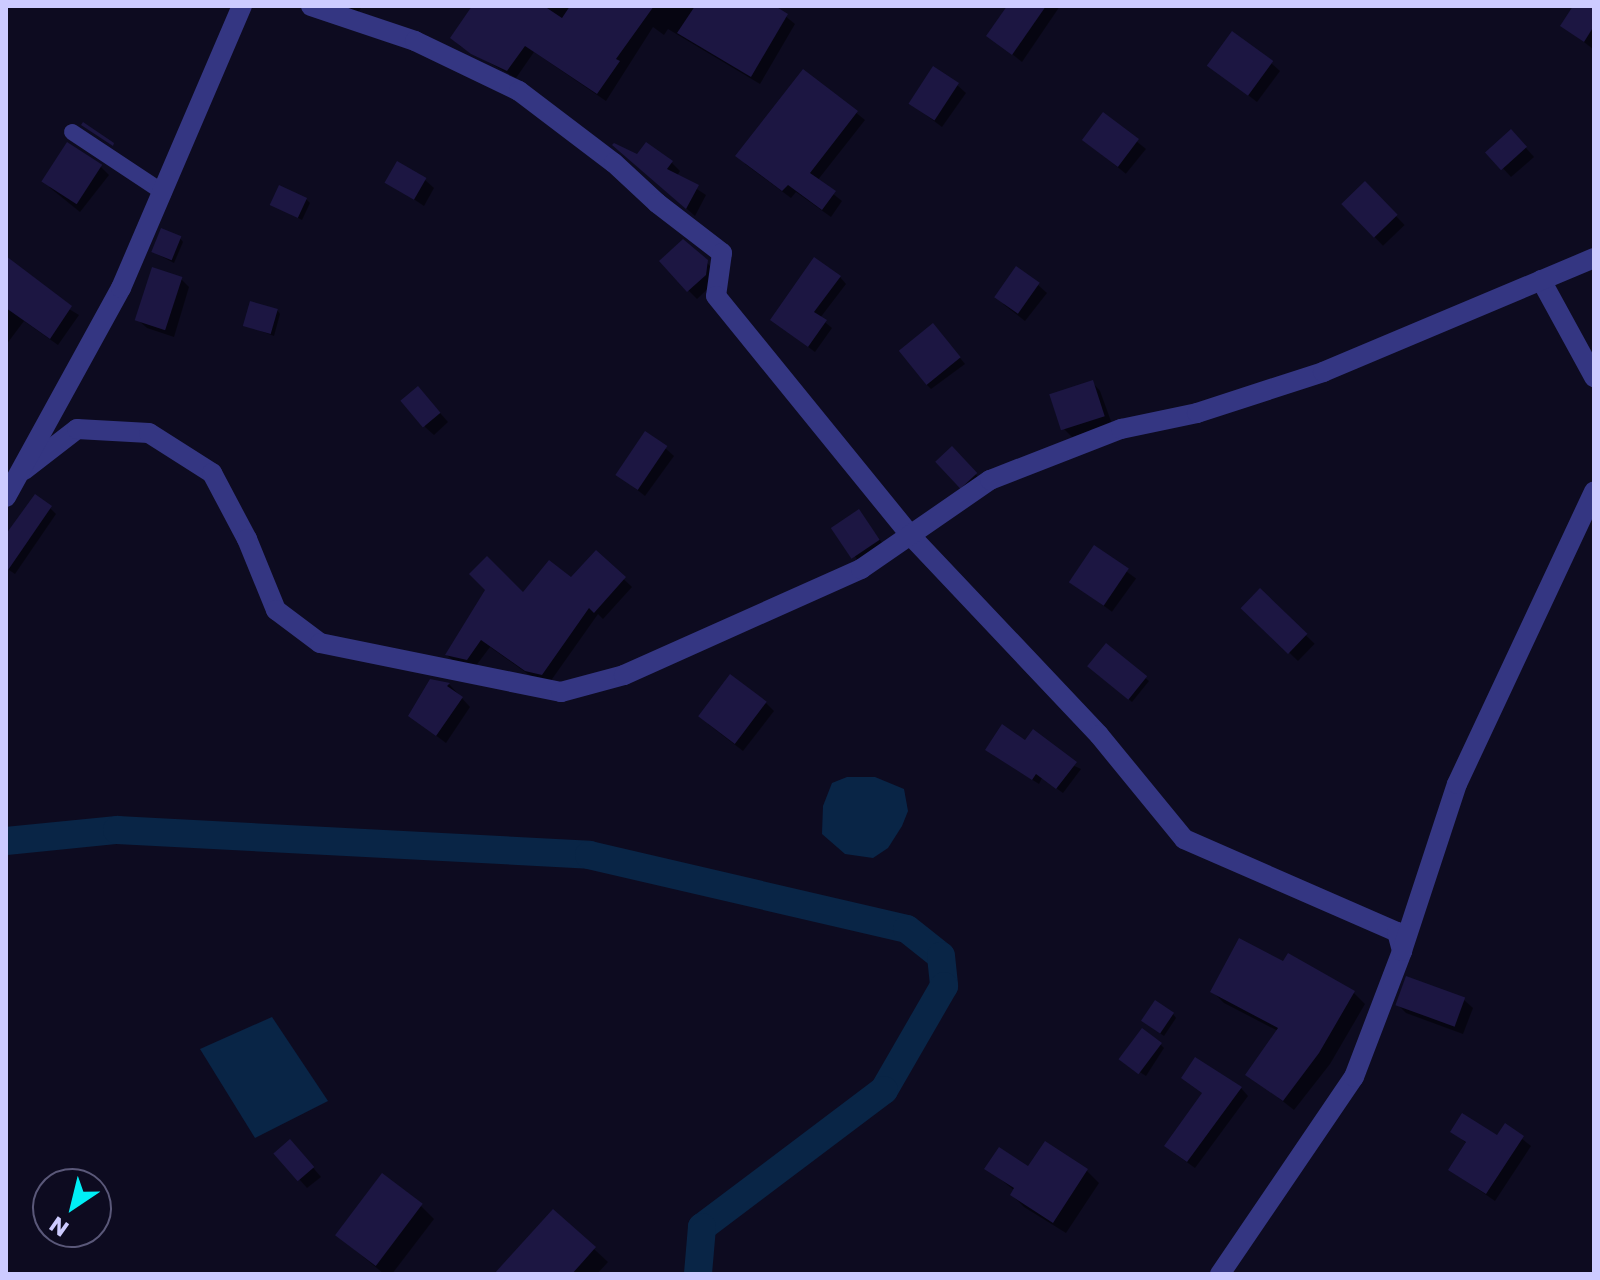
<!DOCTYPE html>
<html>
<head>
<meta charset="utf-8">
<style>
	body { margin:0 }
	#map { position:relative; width:1600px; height:1280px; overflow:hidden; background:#0d0b20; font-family:Poppins,sans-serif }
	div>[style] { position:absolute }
	.water>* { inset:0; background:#092546 }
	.shadow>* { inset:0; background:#0007; transform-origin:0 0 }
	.canal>* { height:28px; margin:-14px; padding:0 14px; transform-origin:14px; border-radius:14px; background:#092546 }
	.building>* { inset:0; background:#1c1642; transform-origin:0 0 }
	.lane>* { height:16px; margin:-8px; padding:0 8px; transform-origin:8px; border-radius:8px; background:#343682 }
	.street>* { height:20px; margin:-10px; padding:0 10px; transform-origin:10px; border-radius:10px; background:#343682 }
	span { translate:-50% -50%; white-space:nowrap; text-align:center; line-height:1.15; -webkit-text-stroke:7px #0d0b20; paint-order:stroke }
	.frame { position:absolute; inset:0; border:8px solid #cdcbff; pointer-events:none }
	.north { position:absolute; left:32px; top:1168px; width:80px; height:80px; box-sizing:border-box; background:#0d0b20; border:2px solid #5a5879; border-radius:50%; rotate:215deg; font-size:22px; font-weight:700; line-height:32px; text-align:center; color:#cdcbff }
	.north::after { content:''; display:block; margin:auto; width:28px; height:36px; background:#00eff6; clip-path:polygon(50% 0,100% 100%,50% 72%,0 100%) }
</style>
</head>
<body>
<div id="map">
	<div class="water">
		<div style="clip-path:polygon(847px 777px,875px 777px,904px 789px,908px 811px,902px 826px,888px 848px,873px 858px,845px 854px,822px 834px,823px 806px,832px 783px)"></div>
		<div style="clip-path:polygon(272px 1017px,328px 1101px,255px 1138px,200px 1049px)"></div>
	</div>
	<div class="shadow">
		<div style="clip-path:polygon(340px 6px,362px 6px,357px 15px)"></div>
		<div style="clip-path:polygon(475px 6px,773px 6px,795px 24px,760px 84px,668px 29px,664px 35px,653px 27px,606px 101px,534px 52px,516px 78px,460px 46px,452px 38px)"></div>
		<div style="clip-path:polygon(1010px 6px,1060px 6px,1022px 62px,989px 36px)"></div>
		<div style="clip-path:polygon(1576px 6px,1594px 6px,1593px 49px,1563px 26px)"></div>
		<div style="clip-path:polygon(1271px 63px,1280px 71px,1257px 102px,1209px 65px)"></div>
		<div style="clip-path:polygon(804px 71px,865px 120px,817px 181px,842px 201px,831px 217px,796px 192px,791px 198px,745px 164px)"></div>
		<div style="clip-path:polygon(957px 85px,966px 93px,942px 127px,910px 103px)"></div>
		<div style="left:1104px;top:115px;width:54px;height:32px;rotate:39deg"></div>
		<div style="clip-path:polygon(1519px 140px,1534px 157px,1511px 177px,1488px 152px)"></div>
		<div style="clip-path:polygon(623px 153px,672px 163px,680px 171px,677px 176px,706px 195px,695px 216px)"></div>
		<div style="clip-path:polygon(100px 166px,109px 175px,80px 212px,49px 187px)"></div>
		<div style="clip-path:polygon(425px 180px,434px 188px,424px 206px,388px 182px)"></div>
		<div style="left:1365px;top:184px;width:57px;height:30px;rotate:46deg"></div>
		<div style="clip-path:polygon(306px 199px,310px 203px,302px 220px,272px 204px)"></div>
		<div style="clip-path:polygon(180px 238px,183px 242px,174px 263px,153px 252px)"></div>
		<div style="clip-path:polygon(706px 262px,715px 271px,714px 283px,697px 299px,688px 290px)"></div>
		<div style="clip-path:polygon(6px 271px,79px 315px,58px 345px,24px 321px,6px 345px)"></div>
		<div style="clip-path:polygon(840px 277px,846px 284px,820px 318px,832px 328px,815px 352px,772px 320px)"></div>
		<div style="clip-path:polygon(181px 279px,189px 287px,174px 337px,147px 328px,138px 320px)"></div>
		<div style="clip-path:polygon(1038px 285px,1047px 293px,1025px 321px,1003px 304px)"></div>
		<div style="clip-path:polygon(277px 310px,280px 314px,274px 336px,245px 325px)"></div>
		<div style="clip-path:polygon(939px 332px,965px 364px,931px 389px,925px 383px)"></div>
		<div style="clip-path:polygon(1092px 382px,1100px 391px,1112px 424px,1072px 437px,1064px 429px)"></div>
		<div style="clip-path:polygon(426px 397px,448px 422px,434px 435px,425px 427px)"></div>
		<div style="clip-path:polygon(665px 448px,674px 456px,645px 496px,617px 474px)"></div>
		<div style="left:952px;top:449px;width:45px;height:19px;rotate:47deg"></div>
		<div style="clip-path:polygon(50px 508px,56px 514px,15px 574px,6px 568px,6px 537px)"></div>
		<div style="left:859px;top:512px;width:46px;height:30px;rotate:53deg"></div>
		<div style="left:1094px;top:548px;width:52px;height:41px;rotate:36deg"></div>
		<div style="clip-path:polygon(596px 553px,632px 587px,603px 619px,598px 614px,550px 682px,535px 679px,490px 647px,475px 667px,455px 663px,447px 655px,523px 595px,572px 580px)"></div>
		<div style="left:1260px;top:591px;width:76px;height:24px;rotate:44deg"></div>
		<div style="clip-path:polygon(1093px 670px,1145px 678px,1149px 681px,1132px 702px)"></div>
		<div style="clip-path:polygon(431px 681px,449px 684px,470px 707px,446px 743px,410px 716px)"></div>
		<div style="clip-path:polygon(766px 703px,774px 711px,743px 751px,708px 724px)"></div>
		<div style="clip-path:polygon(1025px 743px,1081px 769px,1063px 793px,1042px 778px,1039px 784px,993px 755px)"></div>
		<div style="clip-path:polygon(1284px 964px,1354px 993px,1365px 1004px,1330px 1064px,1294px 1110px,1248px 1074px,1278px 1031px,1224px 1003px,1213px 992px)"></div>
		<div style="clip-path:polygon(1464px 1000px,1473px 1008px,1463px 1034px,1406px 1013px,1398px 1005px)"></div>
		<div style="clip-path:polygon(1173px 1014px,1176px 1018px,1164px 1036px,1147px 1024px)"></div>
		<div style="clip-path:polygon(1160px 1044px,1164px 1048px,1146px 1076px,1127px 1064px)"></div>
		<div style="clip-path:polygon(1183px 1078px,1241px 1088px,1248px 1096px,1195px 1168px,1174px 1153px,1204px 1094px)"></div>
		<div style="clip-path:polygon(1506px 1126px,1531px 1146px,1495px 1201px,1450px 1170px,1467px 1144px,1453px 1131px,1498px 1138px)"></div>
		<div style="clip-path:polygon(298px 1150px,321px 1177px,307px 1188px,276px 1153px)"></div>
		<div style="clip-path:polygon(987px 1168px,1087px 1171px,1099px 1183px,1066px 1233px,1024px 1207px,1012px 1195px,1015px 1191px)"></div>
		<div style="clip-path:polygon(421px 1206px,434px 1219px,392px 1274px,384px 1274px,337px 1235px)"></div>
		<div style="clip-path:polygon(553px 1211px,608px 1262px,597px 1274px,506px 1274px)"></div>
	</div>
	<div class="canal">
		<div style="left:6px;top:841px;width:112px;rotate:-5.7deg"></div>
		<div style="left:117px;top:830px;width:473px;rotate:3deg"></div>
		<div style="left:589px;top:855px;width:326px;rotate:13.1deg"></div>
		<div style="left:907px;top:929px;width:43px;rotate:38.5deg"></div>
		<div style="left:941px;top:956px;width:30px;rotate:84deg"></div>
		<div style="left:944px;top:986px;width:120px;rotate:120deg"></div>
		<div style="left:884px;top:1090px;width:228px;rotate:143deg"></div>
		<div style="left:702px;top:1227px;width:47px;rotate:94.9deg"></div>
	</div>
	<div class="building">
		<div style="clip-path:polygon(472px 6px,544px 6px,562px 18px,570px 6px,654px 6px,616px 59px,620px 61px,597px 94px,525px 46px,507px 71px,471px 54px,450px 38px)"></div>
		<div style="clip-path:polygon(695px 6px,775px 6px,788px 14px,751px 77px,677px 33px)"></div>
		<div style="clip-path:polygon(1007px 6px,1046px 6px,1012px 55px,986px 36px)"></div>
		<div style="clip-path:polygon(1573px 6px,1594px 6px,1594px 26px,1584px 42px,1560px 26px)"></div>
		<div style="left:1232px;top:31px;width:51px;height:43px;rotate:36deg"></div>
		<div style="left:933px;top:66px;width:31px;height:45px;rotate:33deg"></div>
		<div style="clip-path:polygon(803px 69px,858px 111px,810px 173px,836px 191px,822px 210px,788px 185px,782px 191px,735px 156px)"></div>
		<div style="left:1103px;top:112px;width:45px;height:35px;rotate:37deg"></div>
		<div style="clip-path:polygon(83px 122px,114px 143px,113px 146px,81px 125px)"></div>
		<div style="left:1511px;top:129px;width:24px;height:35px;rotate:48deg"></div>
		<div style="left:67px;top:142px;width:42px;height:47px;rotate:33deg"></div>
		<div style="clip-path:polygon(646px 142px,673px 161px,667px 169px,699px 185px,686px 209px,612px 145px,614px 143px,637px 154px)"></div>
		<div style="left:397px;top:161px;width:34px;height:25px;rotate:30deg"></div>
		<div style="left:1365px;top:181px;width:47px;height:33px;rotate:46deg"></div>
		<div style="left:279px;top:185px;width:31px;height:22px;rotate:25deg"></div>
		<div style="left:161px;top:228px;width:22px;height:26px;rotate:22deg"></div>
		<div style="clip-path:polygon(683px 239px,708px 260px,706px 275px,687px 292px,659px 261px)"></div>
		<div style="clip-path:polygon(6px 256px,72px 306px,50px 339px,6px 308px)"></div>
		<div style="clip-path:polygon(814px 257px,841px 276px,814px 312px,827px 320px,808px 347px,770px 320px)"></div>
		<div style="left:1016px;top:266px;width:29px;height:38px;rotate:35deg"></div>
		<div style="left:152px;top:267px;width:32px;height:56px;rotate:18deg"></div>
		<div style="left:250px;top:301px;width:29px;height:26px;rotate:16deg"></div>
		<div style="left:933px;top:323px;width:44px;height:44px;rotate:51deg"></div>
		<div style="left:1093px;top:380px;width:38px;height:46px;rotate:72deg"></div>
		<div style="left:418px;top:386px;width:35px;height:23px;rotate:50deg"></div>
		<div style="left:645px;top:431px;width:27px;height:53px;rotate:34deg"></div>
		<div style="left:952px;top:446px;width:37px;height:23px;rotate:47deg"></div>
		<div style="clip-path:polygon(35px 494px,52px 506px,6px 573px,6px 534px)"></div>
		<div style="left:859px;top:509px;width:37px;height:34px;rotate:56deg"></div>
		<div style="left:1094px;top:545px;width:42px;height:45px;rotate:34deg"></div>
		<div style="clip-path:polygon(596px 550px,626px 577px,594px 613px,589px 608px,542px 675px,525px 671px,481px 640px,467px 660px,445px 655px,485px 590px,469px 574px,487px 556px,523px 592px,549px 560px,571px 577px)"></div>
		<div style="left:1260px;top:588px;width:66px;height:28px;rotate:44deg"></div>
		<div style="left:1106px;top:643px;width:53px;height:30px;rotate:39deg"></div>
		<div style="left:730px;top:674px;width:46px;height:53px;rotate:37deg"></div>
		<div style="clip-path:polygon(430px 679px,450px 683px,447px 686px,463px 697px,436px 736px,408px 716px)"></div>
		<div style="clip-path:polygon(1002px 724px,1025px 740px,1033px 729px,1077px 762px,1056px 789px,1036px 774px,1032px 780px,985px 750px)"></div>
		<div style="clip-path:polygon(1239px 938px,1283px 961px,1288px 953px,1355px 991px,1319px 1053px,1283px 1101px,1245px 1075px,1278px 1028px,1210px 992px)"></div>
		<div style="left:1406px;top:976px;width:63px;height:31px;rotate:20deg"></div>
		<div style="left:1155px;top:1000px;width:23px;height:25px;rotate:34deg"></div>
		<div style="left:1142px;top:1028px;width:25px;height:39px;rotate:37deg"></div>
		<div style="clip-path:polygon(1195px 1057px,1242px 1087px,1187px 1162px,1164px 1146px,1202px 1093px,1181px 1078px)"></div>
		<div style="clip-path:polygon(1462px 1113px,1497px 1135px,1505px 1123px,1524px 1136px,1486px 1194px,1448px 1170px,1466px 1142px,1450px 1132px)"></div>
		<div style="left:290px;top:1139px;width:37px;height:22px;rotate:49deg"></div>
		<div style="clip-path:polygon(1045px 1141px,1088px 1169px,1053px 1223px,1010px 1195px,1014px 1188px,984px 1169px,999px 1147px,1028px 1166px)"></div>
		<div style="left:382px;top:1173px;width:51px;height:78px;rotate:37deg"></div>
		<div style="clip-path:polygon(553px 1209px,596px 1247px,572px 1274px,494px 1274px)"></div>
	</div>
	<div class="lane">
		<div style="left:72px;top:132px;width:110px;rotate:33.5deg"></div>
	</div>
	<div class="street">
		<div style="left:311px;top:6px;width:110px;rotate:18.6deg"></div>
		<div style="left:415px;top:41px;width:115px;rotate:25.7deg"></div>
		<div style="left:519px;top:91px;width:119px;rotate:37.2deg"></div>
		<div style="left:614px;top:163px;width:59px;rotate:42.9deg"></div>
		<div style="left:657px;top:203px;width:82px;rotate:37.6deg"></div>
		<div style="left:722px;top:253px;width:43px;rotate:97.9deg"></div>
		<div style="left:716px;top:296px;width:308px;rotate:50.9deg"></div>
		<div style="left:910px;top:535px;width:275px;rotate:46.6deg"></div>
		<div style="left:1099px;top:735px;width:134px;rotate:50.7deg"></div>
		<div style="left:1184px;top:839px;width:232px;rotate:23.6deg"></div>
		<div style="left:1397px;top:932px;width:20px;rotate:75deg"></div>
		<div style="left:1541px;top:280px;width:111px;rotate:61.3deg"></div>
		<div style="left:24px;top:470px;width:67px;rotate:-37.7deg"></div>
		<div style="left:77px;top:429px;width:72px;rotate:3.2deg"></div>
		<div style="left:149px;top:433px;width:75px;rotate:32.4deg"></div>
		<div style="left:212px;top:473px;width:75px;rotate:62.1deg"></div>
		<div style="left:247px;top:539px;width:77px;rotate:67.8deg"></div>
		<div style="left:276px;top:610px;width:55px;rotate:36.9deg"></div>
		<div style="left:320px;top:643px;width:246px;rotate:11.5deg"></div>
		<div style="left:561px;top:692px;width:65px;rotate:-15.1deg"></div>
		<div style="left:624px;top:675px;width:260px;rotate:-24.1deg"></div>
		<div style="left:861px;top:569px;width:157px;rotate:-34.6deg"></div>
		<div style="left:990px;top:480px;width:141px;rotate:-21.3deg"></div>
		<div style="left:1121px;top:429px;width:78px;rotate:-11.9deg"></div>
		<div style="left:1197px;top:413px;width:133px;rotate:-18deg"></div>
		<div style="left:1323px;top:372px;width:294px;rotate:-22.8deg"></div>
		<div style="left:6px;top:497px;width:239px;rotate:-61.2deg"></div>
		<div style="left:121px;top:288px;width:307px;rotate:-66.8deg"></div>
		<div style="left:1220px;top:1274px;width:238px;rotate:-55.8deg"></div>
		<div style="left:1354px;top:1077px;width:135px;rotate:-69.1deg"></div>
		<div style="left:1402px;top:951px;width:176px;rotate:-71.8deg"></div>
		<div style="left:1457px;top:784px;width:323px;rotate:-64.9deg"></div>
	</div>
	<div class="frame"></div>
	<div class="north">N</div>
</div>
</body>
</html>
